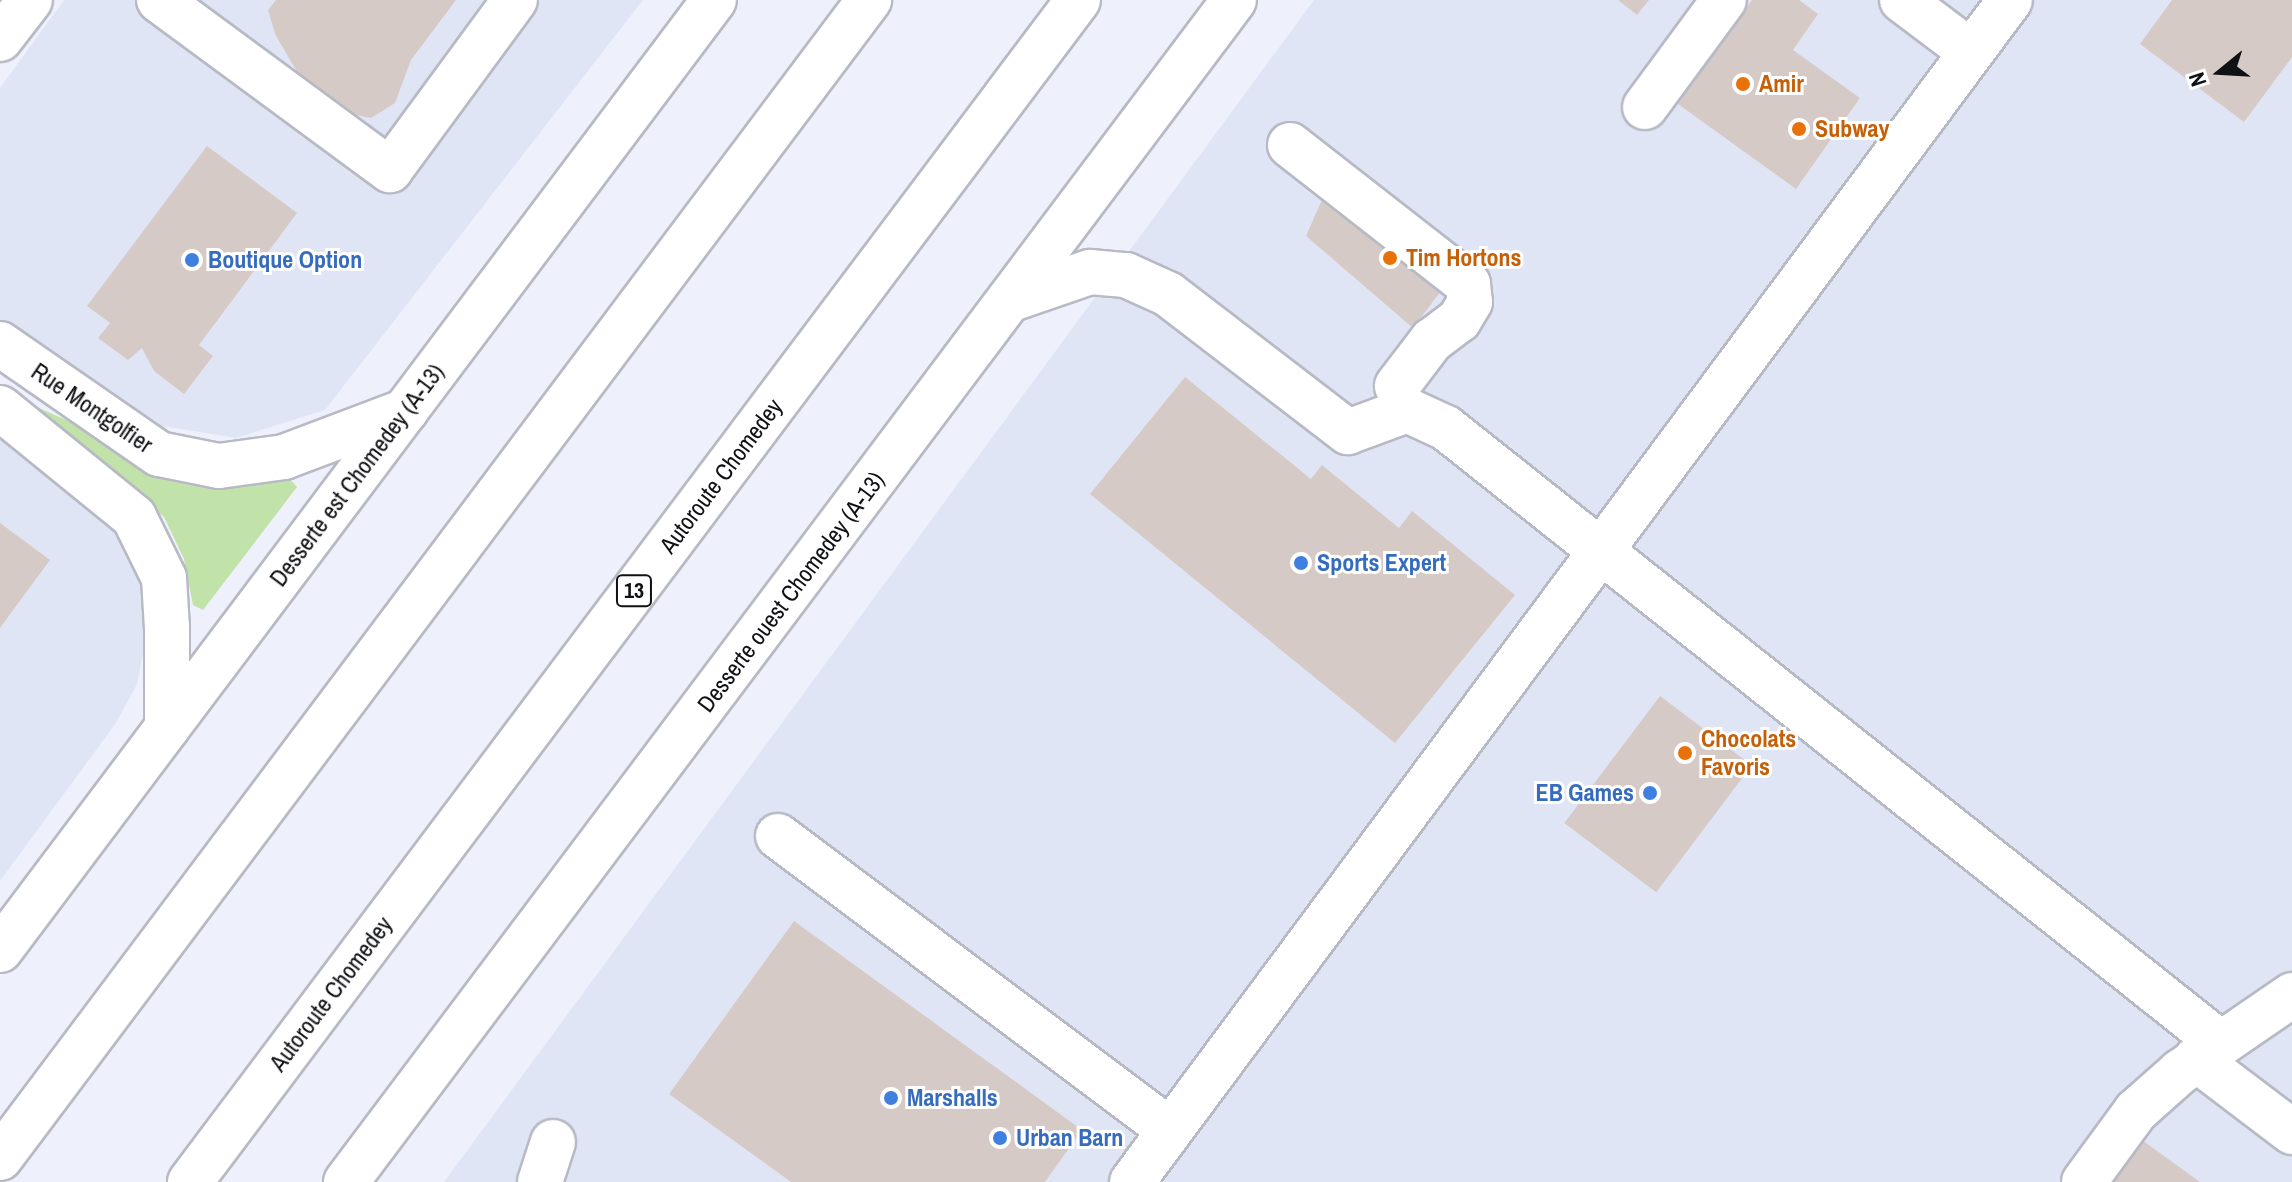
<!DOCTYPE html>
<html>
<head>
<meta charset="utf-8">
<style>
	body { margin:0 }
	#map { position:relative; width:2292px; height:1182px; overflow:hidden; background:#eef1fc; font-family:"Archivo Narrow",sans-serif }
	div>[style] { position:absolute }
	.built>* { inset:0; background:#e0e5f6 }
	.green>* { inset:0; background:#c1e2a9 }
	.building>* { inset:0; background:#d6cac6; transform-origin:0 0 }
	.roads { filter:drop-shadow(2px 0 #b7bac4) drop-shadow(-2px 0 #b7bac4) drop-shadow(0 2px #b7bac4) drop-shadow(0 -2px #b7bac4) }
	.minor>* { height:44px; margin:-22px; padding:0 22px; transform-origin:22px; border-radius:22px; background:#fff }
	.major>* { height:44px; margin:-22px; padding:0 22px; transform-origin:22px; border-radius:22px; background:#fff }
	.highway>* { height:44px; margin:-22px; padding:0 22px; transform-origin:22px; border-radius:22px; background:#fff }
	.dots>* { width:22px; height:22px; translate:-50% -50%; box-sizing:border-box; border:4px solid #fff; border-radius:50% }
	span { translate:-50% -50%; white-space:nowrap; text-align:center; line-height:1.15; -webkit-text-stroke:6px #fff; paint-order:stroke }
	.shield-label span { padding:2px 6px; background:#fff; border:2px solid; border-radius:6px; -webkit-text-stroke-width:0 }
	.shield-label { font-size:22px; color:#101114; font-weight:700 }
	.food-label { font-size:24px; color:#c56008; font-weight:700 }
	.left { translate:0 -50%; text-align:left }
	.shop-label { font-size:24px; color:#366cbe; font-weight:700 }
	.right { translate:-100% -50%; text-align:right }
	.street-label { font-size:24px; color:#101114 }
	.north { position:absolute; left:2180px; top:32px; width:80px; height:80px; -webkit-text-stroke:6px #fff; paint-order:stroke; rotate:252deg; font-size:22px; font-weight:700; line-height:32px; text-align:center; color:#101114 }
	.north::after { content:''; display:block; margin:auto; width:28px; height:36px; background:#101114; clip-path:polygon(50% 0,100% 100%,50% 72%,0 100%) }
</style>
</head>
<body>
<div id="map">
	<div class="built">
		<div style="clip-path:polygon(64px 0,643px 0,325px 410px,236px 438px,137px 422px,0 322px,0 88px)"></div>
		<div style="clip-path:polygon(1314px 0,2292px 0,2292px 1182px,444px 1182px)"></div>
		<div style="clip-path:polygon(0 429px,107px 508px,143px 585px,146px 638px,137px 684px,116px 723px,0 881px)"></div>
	</div>
	<div class="green">
		<div style="clip-path:polygon(30px 404px,218px 487px,289px 478px,297px 487px,203px 610px,193px 605px,184px 559px,164px 517px)"></div>
	</div>
	<div class="building">
		<div style="clip-path:polygon(276px 0,456px 0,411px 60px,395px 103px,371px 118px,345px 113px,300px 77px,275px 34px,268px 10px)"></div>
		<div style="clip-path:polygon(1618px 0,1649px 0,1637px 15px)"></div>
		<div style="clip-path:polygon(1752px 0,1799px 0,1818px 14px,1793px 50px,1860px 98px,1796px 189px,1678px 104px)"></div>
		<div style="clip-path:polygon(2172px 0,2292px 0,2292px 57px,2244px 122px,2140px 44px)"></div>
		<div style="clip-path:polygon(207px 146px,297px 213px,199px 345px,213px 356px,184px 394px,154px 371px,142px 348px,128px 360px,98px 338px,110px 323px,87px 306px)"></div>
		<div style="clip-path:polygon(1331px 199px,1450px 279px,1413px 328px,1306px 236px,1321px 202px)"></div>
		<div style="clip-path:polygon(1185px 377px,1311px 479px,1322px 465px,1399px 528px,1412px 511px,1515px 595px,1395px 743px,1090px 494px)"></div>
		<div style="clip-path:polygon(0 523px,50px 560px,0 628px)"></div>
		<div style="left:1660px;top:696px;width:115px;height:159px;rotate:37deg"></div>
		<div style="clip-path:polygon(794px 921px,1082px 1130px,1045px 1182px,791px 1182px,669px 1094px)"></div>
		<div style="clip-path:polygon(2142px 1140px,2200px 1182px,2111px 1182px)"></div>
	</div>
	<div class="roads">
		<div class="minor">
			<div style="left:159px;top:0;width:287px;rotate:36.4deg"></div>
			<div style="left:390px;top:170px;width:211px;rotate:-53.7deg"></div>
			<div style="left:1902px;top:0;width:86px;rotate:37deg"></div>
			<div style="left:0;top:39px;width:49px;rotate:-52.4deg"></div>
			<div style="left:1645px;top:107px;width:133px;rotate:-53.6deg"></div>
			<div style="left:1290px;top:145px;width:226px;rotate:38deg"></div>
			<div style="left:1468px;top:284px;width:18px;rotate:84deg"></div>
			<div style="left:1470px;top:302px;width:21px;rotate:121deg"></div>
			<div style="left:1459px;top:320px;width:34px;rotate:143deg"></div>
			<div style="left:1432px;top:340px;width:58px;rotate:127.3deg"></div>
			<div style="left:1009px;top:300px;width:86px;rotate:-19.1deg"></div>
			<div style="left:1090px;top:272px;width:36px;rotate:5deg"></div>
			<div style="left:1126px;top:275px;width:46px;rotate:24.3deg"></div>
			<div style="left:1168px;top:294px;width:227px;rotate:37.5deg"></div>
			<div style="left:1348px;top:432px;width:63px;rotate:-20.4deg"></div>
			<div style="left:1407px;top:410px;width:43px;rotate:24.8deg"></div>
			<div style="left:1446px;top:428px;width:987px;rotate:38.46deg"></div>
			<div style="left:0;top:344px;width:193px;rotate:34.7deg"></div>
			<div style="left:159px;top:454px;width:61px;rotate:11.3deg"></div>
			<div style="left:219px;top:466px;width:66px;rotate:-7.9deg"></div>
			<div style="left:0;top:408px;width:173px;rotate:39.1deg"></div>
			<div style="left:134px;top:517px;width:68px;rotate:63.8deg"></div>
			<div style="left:164px;top:578px;width:50px;rotate:86.6deg"></div>
			<div style="left:778px;top:836px;width:490px;rotate:36.9deg"></div>
			<div style="left:2196px;top:1059px;width:121px;rotate:37.2deg"></div>
			<div style="left:540px;top:1182px;width:42px;rotate:-72deg"></div>
			<div style="left:1132px;top:1182px;width:1472px;rotate:-53.39deg"></div>
			<div style="left:2084px;top:1182px;width:88px;rotate:-53.8deg"></div>
			<div style="left:2136px;top:1111px;width:59px;rotate:-41.6deg"></div>
			<div style="left:2180px;top:1072px;width:136px;rotate:-34.5deg"></div>
		</div>
		<div class="major">
			<div style="left:284px;top:457px;width:130px;rotate:-20.7deg"></div>
			<div style="left:167px;top:728px;width:100px;rotate:-90deg"></div>
			<div style="left:0;top:950px;width:1188px;rotate:-53.07deg"></div>
			<div style="left:346px;top:1182px;width:1478px;rotate:-53.08deg"></div>
		</div>
		<div class="highway">
			<div style="left:0;top:1158px;width:1448px;rotate:-53.11deg"></div>
			<div style="left:190px;top:1182px;width:1478px;rotate:-53.08deg"></div>
		</div>
	</div>
	<div class="dots">
		<div style="left:1743px;top:84px;background:#e8710a"></div>
		<div style="left:1799px;top:129px;background:#e8710a"></div>
		<div style="left:1390px;top:258px;background:#e8710a"></div>
		<div style="left:192px;top:260px;background:#3f7fe0"></div>
		<div style="left:1301px;top:563px;background:#3f7fe0"></div>
		<div style="left:1685px;top:753px;background:#e8710a"></div>
		<div style="left:1650px;top:793px;background:#3f7fe0"></div>
		<div style="left:891px;top:1098px;background:#3f7fe0"></div>
		<div style="left:1000px;top:1138px;background:#3f7fe0"></div>
	</div>
	<div class="shield-label">
		<span style="left:634px;top:591px">13</span>
	</div>
	<div class="food-label">
		<span class="left" style="left:1759px;top:84px">Amir</span>
		<span class="left" style="left:1815px;top:129px">Subway</span>
		<span class="left" style="left:1406px;top:258px">Tim Hortons</span>
		<span class="left" style="left:1701px;top:753px">Chocolats<br>Favoris</span>
	</div>
	<div class="shop-label">
		<span class="left" style="left:208px;top:260px">Boutique Option</span>
		<span class="left" style="left:1317px;top:563px">Sports Expert</span>
		<span class="right" style="left:1634px;top:793px">EB Games</span>
		<span class="left" style="left:907px;top:1098px">Marshalls</span>
		<span class="left" style="left:1016px;top:1138px">Urban Barn</span>
	</div>
	<div class="street-label">
		<span style="left:92px;top:408px;rotate:34deg">Rue Montgolfier</span>
		<span style="left:357px;top:475px;rotate:-53deg">Desserte est Chomedey (A-13)</span>
		<span style="left:721px;top:476px;rotate:-53deg">Autoroute Chomedey</span>
		<span style="left:791px;top:592px;rotate:-53deg">Desserte ouest Chomedey (A-13)</span>
		<span style="left:331px;top:994px;rotate:-53deg">Autoroute Chomedey</span>
	</div>
	<div class="north">N</div>
</div>
</body>
</html>
